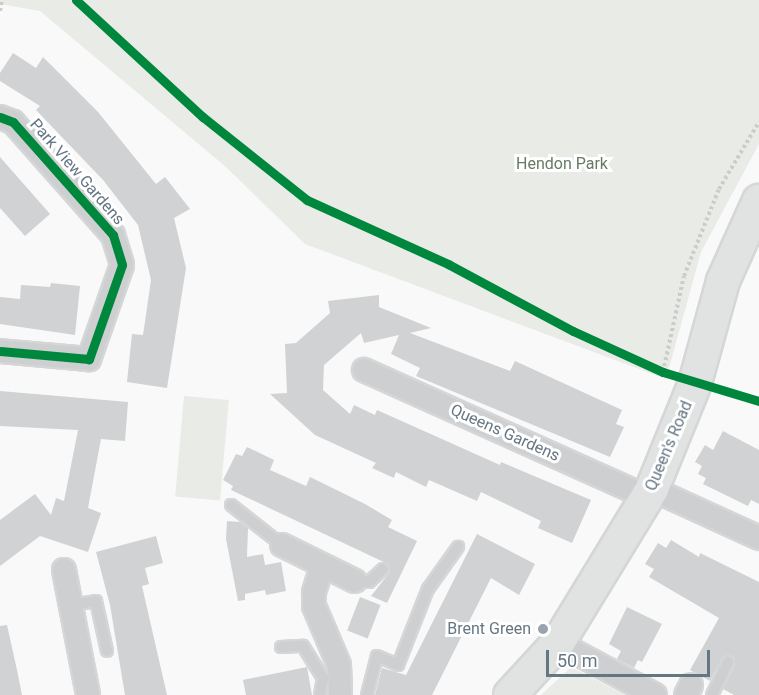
<!DOCTYPE html>
<html>
<head>
<meta charset="utf-8">
<style>
	body { margin:0 }
	#map { position:relative; width:759px; height:695px; overflow:hidden; background:#f9f9f9; font-family:Roboto,sans-serif }
	div>[style] { position:absolute }
	.green>* { inset:0; background:#e8ebe6; transform-origin:0 0 }
	.building>* { inset:0; background:#d0d2d3; transform-origin:0 0 }
	.path>* { height:4px; margin-top:-2px; transform-origin:0; background:repeating-linear-gradient(90deg,#cbcccd 0 3px,transparent 0 6px) }
	.roads { filter:drop-shadow(2px 0 #d5d6d7) drop-shadow(-2px 0 #d5d6d7) drop-shadow(0 2px #d5d6d7) drop-shadow(0 -2px #d5d6d7) }
	.lane>* { height:10px; margin:-5px; padding:0 5px; transform-origin:5px; border-radius:5px; background:#cecfd0 }
	.street>* { height:22px; margin:-11px; padding:0 11px; transform-origin:11px; border-radius:11px; background:#cecfd0 }
	.secondary>* { height:32px; margin:-16px; padding:0 16px; transform-origin:16px; border-radius:16px; background:#e1e2e2 }
	.cycleway>* { height:9px; margin:-4.5px; padding:0 4.5px; transform-origin:4.5px; border-radius:4.5px; background:#00873e }
	.dots>* { width:16px; height:16px; translate:-50% -50%; box-sizing:border-box; border:3px solid #fff; border-radius:50% }
	span { translate:-50% -50%; white-space:nowrap; text-align:center; line-height:1.15; -webkit-text-stroke:6px #fff; paint-order:stroke }
	.park-label { font-size:16px; color:#687a64 }
	.street-label { font-size:16px; color:#657683 }
	.poi-label { font-size:16px; color:#657683 }
	.right { translate:-100% -50%; text-align:right }
	.scale { position:absolute; left:546px; top:650px; width:164px; height:27px; box-sizing:border-box; border:3px solid #657683; border-top:0; padding-left:8px; font-size:18px; line-height:21px; white-space:nowrap; color:#657683; -webkit-text-stroke:4px #fff; paint-order:stroke }
</style>
</head>
<body>
<div id="map">
	<div class="green">
		<div style="clip-path:polygon(0 0,759px 0,759px 144px,701px 252px,666px 379px,305px 244px,226px 167px,40px 11px,0 4px)"></div>
		<div style="left:184px;top:396px;width:45px;height:101px;rotate:5deg"></div>
		<div style="clip-path:polygon(571px 667px,625px 695px,541px 695px)"></div>
	</div>
	<div class="building">
		<div style="clip-path:polygon(13px 53px,36px 68px,43px 57px,98px 112px,156px 184px,165px 177px,190px 209px,174px 218px,186px 268px,167px 388px,127px 382px,132px 334px,143px 335px,151px 280px,138px 225px,103px 180px,36px 110px,40px 106px,0 81px,0 73px)"></div>
		<div style="clip-path:polygon(0 157px,50px 214px,25px 236px,0 208px)"></div>
		<div style="clip-path:polygon(51px 283px,80px 286px,75px 335px,0 324px,0 297px,20px 299px,21px 285px,50px 287px)"></div>
		<div style="clip-path:polygon(379px 295px,379px 307px,431px 328px,410px 333px,510px 371px,515px 361px,622px 410px,616px 424px,624px 427px,610px 457px,416px 376px,420px 368px,391px 354px,399px 335px,364px 343px,361px 333px,324px 365px,323px 390px,350px 414px,354px 405px,375px 415px,377px 410px,500px 465px,501px 462px,591px 500px,572px 543px,538px 528px,541px 521px,481px 492px,477px 501px,429px 480px,426px 487px,396px 472px,394px 478px,372px 468px,376px 463px,315px 435px,270px 394px,287px 393px,285px 344px,296px 343px,330px 313px,328px 301px)"></div>
		<div style="clip-path:polygon(0 391px,128px 402px,125px 441px,101px 439px,88px 508px,101px 513px,88px 552px,40px 536px,0 566px,0 520px,35px 494px,51px 515px,56px 498px,64px 501px,78px 430px,0 426px)"></div>
		<div style="clip-path:polygon(723px 431px,759px 450px,759px 504px,751px 500px,748px 506px,703px 484px,706px 478px,698px 474px,702px 466px,695px 462px,705px 445px,713px 450px)"></div>
		<div style="clip-path:polygon(247px 447px,274px 460px,270px 470px,306px 486px,310px 477px,365px 504px,392px 520px,388px 527px,417px 541px,387px 603px,371px 596px,390px 572px,388px 564px,231px 490px,233px 486px,223px 480px,236px 454px,242px 456px)"></div>
		<div style="clip-path:polygon(227px 521px,240px 522px,248px 528px,247px 557px,263px 554px,265px 565px,281px 562px,286px 591px,266px 595px,265px 590px,245px 594px,245px 600px,238px 601px,226px 539px)"></div>
		<div style="clip-path:polygon(477px 534px,535px 564px,519px 595px,491px 578px,432px 695px,375px 695px,382px 668px,406px 675px)"></div>
		<div style="clip-path:polygon(156px 536px,163px 563px,145px 568px,149px 584px,142px 586px,167px 695px,125px 695px,110px 605px,96px 552px)"></div>
		<div style="clip-path:polygon(671px 540px,699px 557px,700px 553px,759px 582px,759px 695px,734px 695px,723px 689px,735px 665px,731px 655px,722px 658px,710px 681px,690px 670px,719px 618px,649px 577px,654px 569px,645px 564px,658px 543px,666px 548px)"></div>
		<div style="left:360px;top:597px;width:22px;height:36px;rotate:21deg"></div>
		<div style="clip-path:polygon(627px 607px,662px 624px,642px 662px,638px 660px,634px 668px,617px 659px,621px 651px,609px 644px)"></div>
		<div style="clip-path:polygon(7px 625px,17px 670px,22px 695px,0 695px,0 626px)"></div>
		<div style="clip-path:polygon(307px 667px,312px 695px,246px 695px,243px 680px)"></div>
	</div>
	<div class="path">
		<div style="left:0;top:11px;width:11px;rotate:-80deg"></div>
		<div style="left:663px;top:372px;width:98px;rotate:-77.7deg"></div>
		<div style="left:684px;top:276px;width:94px;rotate:-68.1deg"></div>
		<div style="left:719px;top:189px;width:78px;rotate:-59.2deg"></div>
	</div>
	<div class="roads">
		<div class="lane">
			<div style="left:231px;top:505px;width:65px;rotate:38.1deg"></div>
			<div style="left:355px;top:581px;width:14px;rotate:4deg"></div>
			<div style="left:369px;top:582px;width:19px;rotate:-43deg"></div>
			<div style="left:71px;top:605px;width:25px;rotate:-9deg"></div>
			<div style="left:96px;top:601px;width:51px;rotate:77.6deg"></div>
			<div style="left:281px;top:647px;width:22px;rotate:-3deg"></div>
			<div style="left:303px;top:646px;width:38px;rotate:58deg"></div>
			<div style="left:323px;top:678px;width:17px;rotate:100deg"></div>
			<div style="left:367px;top:695px;width:40px;rotate:-75.6deg"></div>
			<div style="left:377px;top:656px;width:23px;rotate:23deg"></div>
			<div style="left:398px;top:665px;width:82px;rotate:-68.5deg"></div>
			<div style="left:428px;top:589px;width:52px;rotate:-54.5deg"></div>
			<div style="left:712px;top:695px;width:37px;rotate:-64deg"></div>
		</div>
		<div class="street">
			<div style="left:0;top:117px;width:14px;rotate:21deg"></div>
			<div style="left:13px;top:122px;width:151px;rotate:48.5deg"></div>
			<div style="left:113px;top:235px;width:31px;rotate:73deg"></div>
			<div style="left:122px;top:265px;width:100px;rotate:109.3deg"></div>
			<div style="left:89px;top:359px;width:89px;rotate:-174.9deg"></div>
			<div style="left:364px;top:370px;width:310px;rotate:24.2deg"></div>
			<div style="left:652px;top:489px;width:118px;rotate:24.6deg"></div>
			<div style="left:282px;top:545px;width:81px;rotate:26.3deg"></div>
			<div style="left:322px;top:566px;width:28px;rotate:107deg"></div>
			<div style="left:314px;top:593px;width:13px;rotate:90deg"></div>
			<div style="left:314px;top:606px;width:64px;rotate:67deg"></div>
			<div style="left:339px;top:665px;width:30px;rotate:88deg"></div>
			<div style="left:64px;top:570px;width:127px;rotate:79.1deg"></div>
			<div style="left:558px;top:643px;width:110px;rotate:28.2deg"></div>
			<div style="left:686px;top:695px;width:11px;rotate:-63deg"></div>
		</div>
		<div class="secondary">
			<div style="left:510px;top:695px;width:71px;rotate:-47.3deg"></div>
			<div style="left:558px;top:643px;width:180px;rotate:-58.6deg"></div>
			<div style="left:652px;top:489px;width:114px;rotate:-67.9deg"></div>
			<div style="left:695px;top:383px;width:106px;rotate:-74.6deg"></div>
			<div style="left:723px;top:281px;width:88px;rotate:-65.8deg"></div>
		</div>
	</div>
	<div class="cycleway">
		<div style="left:76px;top:0;width:173px;rotate:42.7deg"></div>
		<div style="left:203px;top:117px;width:133px;rotate:38.6deg"></div>
		<div style="left:307px;top:200px;width:155px;rotate:24.4deg"></div>
		<div style="left:448px;top:264px;width:142px;rotate:28.2deg"></div>
		<div style="left:573px;top:331px;width:99px;rotate:24.5deg"></div>
		<div style="left:663px;top:372px;width:100px;rotate:16.8deg"></div>
		<div style="left:0;top:117px;width:14px;rotate:21deg"></div>
		<div style="left:13px;top:122px;width:151px;rotate:48.5deg"></div>
		<div style="left:113px;top:235px;width:31px;rotate:73deg"></div>
		<div style="left:122px;top:265px;width:100px;rotate:109.3deg"></div>
		<div style="left:89px;top:359px;width:89px;rotate:-174.9deg"></div>
	</div>
	<div class="dots">
		<div style="left:543px;top:629px;background:#99a4ac"></div>
	</div>
	<div class="park-label">
		<span style="left:562px;top:164px">Hendon Park</span>
	</div>
	<div class="street-label">
		<span style="left:77px;top:172px;rotate:49deg">Park View Gardens</span>
		<span style="left:505px;top:433px;rotate:24deg">Queens Gardens</span>
		<span style="left:669px;top:446px;rotate:-67deg">Queen's Road</span>
	</div>
	<div class="poi-label">
		<span class="right" style="left:531px;top:629px">Brent Green</span>
	</div>
	<div class="scale">50 m</div>
</div>
</body>
</html>
